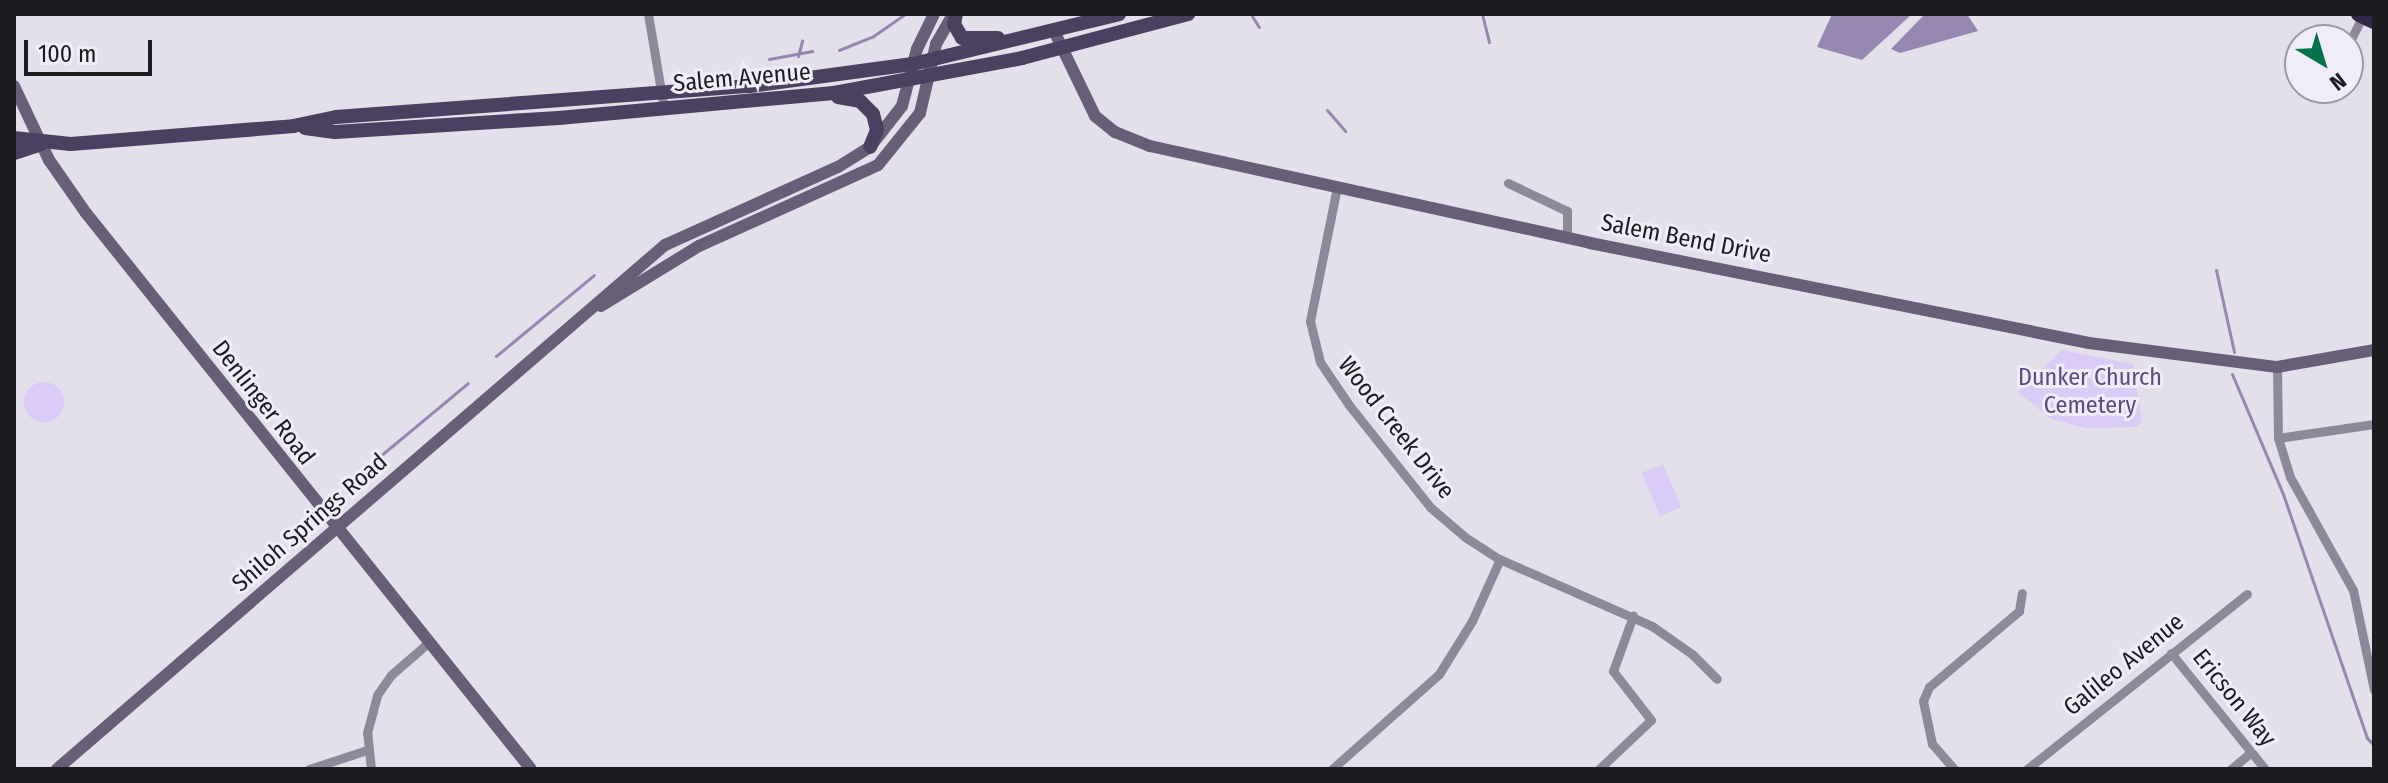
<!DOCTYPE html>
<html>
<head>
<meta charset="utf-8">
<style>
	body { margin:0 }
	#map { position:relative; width:2388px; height:783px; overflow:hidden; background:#e3dfeb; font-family:"Fira Sans Condensed",sans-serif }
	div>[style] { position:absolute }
	.green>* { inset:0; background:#daccf7; transform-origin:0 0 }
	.round { border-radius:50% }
	.water>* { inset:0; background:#9587b0 }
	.stream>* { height:3px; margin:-1.5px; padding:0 1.5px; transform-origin:1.5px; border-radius:1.5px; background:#9587b0 }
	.street>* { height:9px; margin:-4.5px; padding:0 4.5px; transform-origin:4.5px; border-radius:4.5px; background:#8e889b }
	.secondary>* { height:12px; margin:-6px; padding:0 6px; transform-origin:6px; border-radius:6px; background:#675e78 }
	.primary>* { height:14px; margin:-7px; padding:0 7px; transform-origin:7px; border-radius:7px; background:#4b405f }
	.highway>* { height:16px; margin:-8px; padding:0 8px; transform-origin:8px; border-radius:8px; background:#34274a }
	span { translate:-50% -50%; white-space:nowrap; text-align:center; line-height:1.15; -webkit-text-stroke:6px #f0edf8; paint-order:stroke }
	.street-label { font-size:24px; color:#1c1b1f }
	.park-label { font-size:24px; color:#5f4a82 }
	.frame { position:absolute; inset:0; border:16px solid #1c1b1f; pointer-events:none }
	.north { position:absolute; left:2284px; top:24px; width:80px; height:80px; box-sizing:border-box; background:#f0edf8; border:2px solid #9b99a1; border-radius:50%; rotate:142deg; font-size:22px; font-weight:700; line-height:32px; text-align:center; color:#1c1b1f }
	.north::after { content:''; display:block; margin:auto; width:28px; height:36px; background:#06724b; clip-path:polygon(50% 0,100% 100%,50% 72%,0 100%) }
	.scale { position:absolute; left:24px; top:40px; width:128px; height:36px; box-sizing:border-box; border:4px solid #1c1b1f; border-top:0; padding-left:10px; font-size:24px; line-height:28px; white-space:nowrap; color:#1c1b1f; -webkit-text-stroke:6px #f0edf8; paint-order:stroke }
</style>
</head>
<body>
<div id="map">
	<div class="green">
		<div style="clip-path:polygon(2062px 350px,2133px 364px,2142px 420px,2138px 427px,2086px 428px,2051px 419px,2018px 392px)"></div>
		<div class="round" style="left:24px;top:382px;width:40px;height:40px"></div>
		<div style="left:1663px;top:464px;width:47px;height:23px;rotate:67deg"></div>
	</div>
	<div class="water">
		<div style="clip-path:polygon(1832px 14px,1912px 14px,1862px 60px,1817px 47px)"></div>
		<div style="clip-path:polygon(1925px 14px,1967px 14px,1978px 31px,1900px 53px,1891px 49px)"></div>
	</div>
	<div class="stream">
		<div style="left:1482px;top:14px;width:29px;rotate:76deg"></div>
		<div style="left:1252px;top:16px;width:13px;rotate:58deg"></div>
		<div style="left:839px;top:50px;width:35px;rotate:-22deg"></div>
		<div style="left:872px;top:37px;width:40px;rotate:-34.9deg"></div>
		<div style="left:798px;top:56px;width:16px;rotate:-75deg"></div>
		<div style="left:769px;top:59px;width:44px;rotate:-10.5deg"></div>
		<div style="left:1327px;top:110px;width:28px;rotate:49deg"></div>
		<div style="left:2216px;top:270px;width:84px;rotate:77.6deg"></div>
		<div style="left:496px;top:356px;width:127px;rotate:-39.6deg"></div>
		<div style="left:2232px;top:374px;width:130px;rotate:67deg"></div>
		<div style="left:2283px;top:494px;width:258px;rotate:71deg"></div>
		<div style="left:2367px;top:738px;width:10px;rotate:45deg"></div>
		<div style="left:344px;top:486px;width:161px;rotate:-39.7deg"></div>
	</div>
	<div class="street">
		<div style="left:648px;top:14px;width:96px;rotate:80.4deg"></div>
		<div style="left:2348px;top:45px;width:35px;rotate:-63deg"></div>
		<div style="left:1508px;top:183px;width:65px;rotate:25.4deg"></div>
		<div style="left:1567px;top:211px;width:26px;rotate:90deg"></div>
		<div style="left:1337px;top:187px;width:137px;rotate:101.4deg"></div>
		<div style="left:1310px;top:321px;width:42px;rotate:76.3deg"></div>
		<div style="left:1320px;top:362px;width:52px;rotate:56deg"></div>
		<div style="left:1349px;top:405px;width:130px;rotate:51.5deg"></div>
		<div style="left:1430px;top:507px;width:46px;rotate:40.6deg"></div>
		<div style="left:1465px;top:537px;width:38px;rotate:33deg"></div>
		<div style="left:1497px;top:558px;width:169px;rotate:23.7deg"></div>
		<div style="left:1652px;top:626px;width:49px;rotate:35deg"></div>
		<div style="left:1692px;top:654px;width:35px;rotate:45deg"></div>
		<div style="left:2277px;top:367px;width:71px;rotate:89.2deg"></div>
		<div style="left:2278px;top:438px;width:41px;rotate:72.9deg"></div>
		<div style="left:2290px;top:477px;width:129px;rotate:60.9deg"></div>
		<div style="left:2353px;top:590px;width:102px;rotate:78.1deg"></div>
		<div style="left:2278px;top:438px;width:97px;rotate:-8.3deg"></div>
		<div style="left:2171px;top:653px;width:149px;rotate:51deg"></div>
		<div style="left:309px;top:769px;width:61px;rotate:-18.1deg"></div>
		<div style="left:371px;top:769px;width:36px;rotate:-96deg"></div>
		<div style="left:367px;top:733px;width:39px;rotate:-75deg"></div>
		<div style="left:377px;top:695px;width:24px;rotate:-55deg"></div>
		<div style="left:391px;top:675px;width:49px;rotate:-40.9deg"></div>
		<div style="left:1332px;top:769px;width:143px;rotate:-41.6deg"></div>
		<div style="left:1439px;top:674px;width:62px;rotate:-58.1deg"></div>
		<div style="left:1472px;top:621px;width:68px;rotate:-65.7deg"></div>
		<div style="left:1599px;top:769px;width:71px;rotate:-43.3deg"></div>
		<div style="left:1651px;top:720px;width:62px;rotate:-127.8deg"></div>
		<div style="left:1613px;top:671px;width:59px;rotate:-70deg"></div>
		<div style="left:1954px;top:769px;width:33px;rotate:-131deg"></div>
		<div style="left:1932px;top:744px;width:44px;rotate:-101.8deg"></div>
		<div style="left:1923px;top:701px;width:15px;rotate:-67deg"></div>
		<div style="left:1929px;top:687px;width:118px;rotate:-40.2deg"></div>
		<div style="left:2019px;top:611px;width:18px;rotate:-81deg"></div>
		<div style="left:2027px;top:769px;width:281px;rotate:-38.5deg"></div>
		<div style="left:2231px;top:769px;width:26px;rotate:-40deg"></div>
	</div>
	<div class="secondary">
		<div style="left:1054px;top:31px;width:94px;rotate:64.2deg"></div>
		<div style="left:1095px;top:116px;width:26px;rotate:39deg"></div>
		<div style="left:1115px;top:132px;width:38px;rotate:22deg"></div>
		<div style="left:1150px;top:146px;width:451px;rotate:12.4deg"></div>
		<div style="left:1590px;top:243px;width:509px;rotate:11.33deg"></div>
		<div style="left:2089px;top:343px;width:190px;rotate:7.3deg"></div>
		<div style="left:2277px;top:367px;width:98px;rotate:-9.9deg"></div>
		<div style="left:14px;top:86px;width:82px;rotate:64.7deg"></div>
		<div style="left:49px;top:160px;width:65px;rotate:55.1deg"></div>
		<div style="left:86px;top:213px;width:712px;rotate:51.33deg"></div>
		<div style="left:601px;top:306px;width:115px;rotate:-31.5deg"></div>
		<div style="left:699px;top:246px;width:196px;rotate:-24.3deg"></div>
		<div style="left:878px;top:165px;width:67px;rotate:-51.1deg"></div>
		<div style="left:920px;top:113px;width:71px;rotate:-76.9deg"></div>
		<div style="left:936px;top:44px;width:34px;rotate:-60deg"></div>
		<div style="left:57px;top:769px;width:803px;rotate:-40.76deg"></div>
		<div style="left:665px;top:245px;width:190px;rotate:-24.3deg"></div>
		<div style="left:838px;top:167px;width:38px;rotate:-32deg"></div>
		<div style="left:870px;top:147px;width:52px;rotate:-52deg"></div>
		<div style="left:902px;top:106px;width:59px;rotate:-75.3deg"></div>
		<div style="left:917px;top:49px;width:39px;rotate:-64deg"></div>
	</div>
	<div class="primary">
		<div style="left:956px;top:14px;width:10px;rotate:101deg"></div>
		<div style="left:954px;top:24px;width:16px;rotate:60deg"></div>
		<div style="left:962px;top:38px;width:36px"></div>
		<div style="left:838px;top:97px;width:22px;rotate:10deg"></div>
		<div style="left:860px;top:101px;width:18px;rotate:45deg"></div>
		<div style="left:873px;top:114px;width:16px;rotate:76deg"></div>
		<div style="left:877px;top:130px;width:18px;rotate:112deg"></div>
		<div style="left:305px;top:128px;width:30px;rotate:8deg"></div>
		<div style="left:335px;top:132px;width:224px;rotate:-3.6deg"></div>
		<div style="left:559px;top:118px;width:276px;rotate:-5.2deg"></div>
		<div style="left:834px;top:93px;width:191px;rotate:-10.5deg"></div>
		<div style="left:1022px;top:58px;width:172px;rotate:-14.8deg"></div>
		<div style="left:14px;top:138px;width:57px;rotate:6deg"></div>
		<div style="left:71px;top:144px;width:223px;rotate:-4.6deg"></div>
		<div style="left:293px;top:126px;width:44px;rotate:-11.8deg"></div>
		<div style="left:336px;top:117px;width:415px;rotate:-4.3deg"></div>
		<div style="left:750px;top:86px;width:164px;rotate:-7.7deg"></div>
		<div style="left:913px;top:64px;width:212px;rotate:-13.6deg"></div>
		<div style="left:14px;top:153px;width:28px;rotate:-18deg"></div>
	</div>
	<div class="highway">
		<div style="left:2359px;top:14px;width:17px;rotate:25deg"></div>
	</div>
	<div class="street-label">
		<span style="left:742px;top:78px;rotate:-5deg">Salem Avenue</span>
		<span style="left:1686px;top:239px;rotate:11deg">Salem Bend Drive</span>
		<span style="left:263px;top:403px;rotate:52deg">Denlinger Road</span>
		<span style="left:1396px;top:428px;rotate:52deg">Wood Creek Drive</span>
		<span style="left:310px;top:523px;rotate:-41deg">Shiloh Springs Road</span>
		<span style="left:2124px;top:665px;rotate:-39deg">Galileo Avenue</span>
		<span style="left:2234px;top:698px;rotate:51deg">Ericson Way</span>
	</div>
	<div class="park-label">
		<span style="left:2090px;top:392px">Dunker Church<br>Cemetery</span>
	</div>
	<div class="frame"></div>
	<div class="north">N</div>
	<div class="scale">100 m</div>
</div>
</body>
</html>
